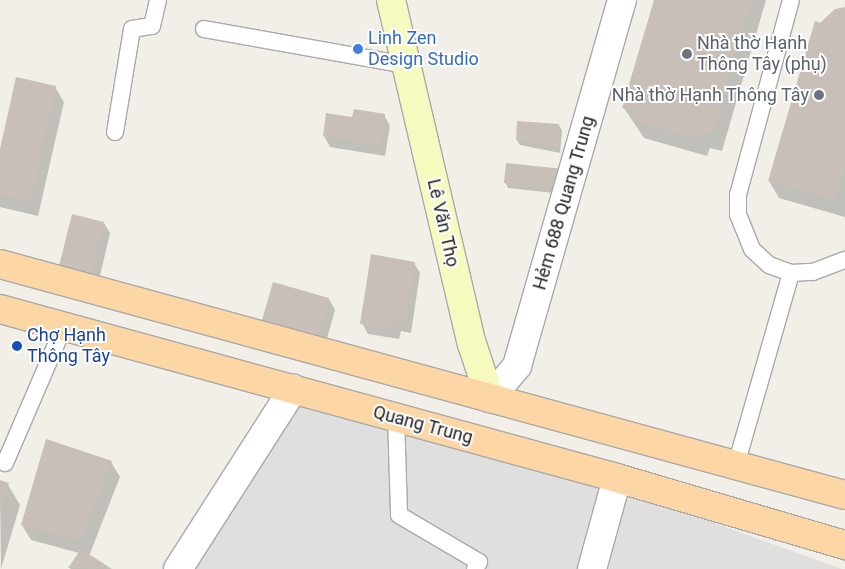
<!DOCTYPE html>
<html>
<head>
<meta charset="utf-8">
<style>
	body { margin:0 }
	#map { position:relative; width:845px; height:569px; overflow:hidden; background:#f2efe9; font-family:Roboto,sans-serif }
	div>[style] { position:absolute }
	.residential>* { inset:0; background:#e0dfdf }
	.shadow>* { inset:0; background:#0003 }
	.building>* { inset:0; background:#c7bfb8; transform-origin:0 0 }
	.roads { filter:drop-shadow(1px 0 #a9a9a9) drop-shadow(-1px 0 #a9a9a9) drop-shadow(0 1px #a9a9a9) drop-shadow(0 -1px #a9a9a9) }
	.lane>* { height:16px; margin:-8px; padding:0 8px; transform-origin:8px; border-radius:8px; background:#fff }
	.street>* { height:28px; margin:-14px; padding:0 14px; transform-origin:14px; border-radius:14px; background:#fff }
	.secondary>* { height:28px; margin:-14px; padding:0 14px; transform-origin:14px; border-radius:14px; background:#f7fabf }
	.primary>* { height:28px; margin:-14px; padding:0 14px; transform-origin:14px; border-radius:14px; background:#fcd6a4 }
	.dots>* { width:14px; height:14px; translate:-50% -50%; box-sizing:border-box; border:2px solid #fff; border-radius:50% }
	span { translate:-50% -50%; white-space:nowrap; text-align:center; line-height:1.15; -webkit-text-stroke:4px #fff; paint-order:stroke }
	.shop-label { font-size:18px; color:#366cbe }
	.left { translate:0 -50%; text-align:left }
	.worship-label { font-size:18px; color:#5b616d }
	.right { translate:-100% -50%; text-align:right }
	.street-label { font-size:18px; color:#222 }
	.transit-label { font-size:18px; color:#164399 }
</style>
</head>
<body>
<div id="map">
	<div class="residential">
		<div style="clip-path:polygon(293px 389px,498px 445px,842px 569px,175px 569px)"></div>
	</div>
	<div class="shadow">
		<div style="clip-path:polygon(655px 0,766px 0,722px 151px,710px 148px,707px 156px,644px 138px,624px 108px)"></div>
		<div style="clip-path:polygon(845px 10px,845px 217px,779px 198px,769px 181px,821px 24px)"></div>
		<div style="clip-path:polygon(55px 87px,64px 102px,38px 216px,0 207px,0 154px)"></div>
		<div style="clip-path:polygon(327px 114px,353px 119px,384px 115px,390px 126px,385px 156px,330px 147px,324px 136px)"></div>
		<div style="clip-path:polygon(559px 125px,562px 131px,560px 153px,520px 145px,517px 140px)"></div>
		<div style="clip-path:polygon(561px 170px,563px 194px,508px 188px,505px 182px)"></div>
		<div style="clip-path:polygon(104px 223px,110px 233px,98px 284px,68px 277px)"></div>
		<div style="clip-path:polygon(414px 263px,420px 273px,411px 333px,401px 331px,399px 339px,368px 334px,362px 323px)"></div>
		<div style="clip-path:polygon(273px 284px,329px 299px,335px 310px,324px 349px)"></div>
		<div style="clip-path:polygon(111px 462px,120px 477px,89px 556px,110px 569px,70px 569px,79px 553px,31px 540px,22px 525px)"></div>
		<div style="clip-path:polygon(0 482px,8px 485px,20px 505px,1px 569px)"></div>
	</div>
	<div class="building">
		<div style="clip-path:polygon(654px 0,751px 0,713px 134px,700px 131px,697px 139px,633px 120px,635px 112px,622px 108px)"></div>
		<div style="clip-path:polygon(845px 7px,845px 166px,835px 200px,768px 181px,815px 21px,820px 23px,835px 9px)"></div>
		<div style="clip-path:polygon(16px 77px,56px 86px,30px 201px,0 195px,0 149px)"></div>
		<div style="clip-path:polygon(354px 109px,385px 114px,380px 146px,323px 136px,326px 113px,352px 117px)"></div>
		<div style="clip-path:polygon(517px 121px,559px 124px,558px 148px,516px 140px)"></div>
		<div style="left:506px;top:163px;width:56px;height:20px;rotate:6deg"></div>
		<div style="left:72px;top:214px;width:33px;height:54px;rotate:14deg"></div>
		<div style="clip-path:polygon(371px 254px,415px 262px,405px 323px,395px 321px,394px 329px,360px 324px)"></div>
		<div style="left:273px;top:282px;width:58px;height:44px;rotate:16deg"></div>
		<div style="clip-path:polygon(46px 439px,112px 461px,80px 541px,21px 525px)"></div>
		<div style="clip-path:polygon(0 480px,9px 483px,0 512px)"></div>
		<div style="clip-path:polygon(81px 549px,112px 569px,68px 568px)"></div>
	</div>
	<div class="roads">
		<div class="lane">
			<div style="left:204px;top:29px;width:205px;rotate:10.1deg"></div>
			<div style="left:115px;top:132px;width:104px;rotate:-80.6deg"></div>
			<div style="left:132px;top:29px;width:20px;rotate:-9deg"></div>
			<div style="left:152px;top:26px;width:27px;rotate:-77deg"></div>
			<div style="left:791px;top:273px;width:23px;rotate:-160deg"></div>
			<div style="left:769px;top:265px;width:23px;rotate:-137deg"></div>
			<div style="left:752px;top:249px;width:37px;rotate:-112deg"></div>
			<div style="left:738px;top:215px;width:20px;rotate:-90deg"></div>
			<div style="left:738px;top:195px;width:202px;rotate:-74.8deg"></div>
			<div style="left:396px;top:417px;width:98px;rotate:88.2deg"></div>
			<div style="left:399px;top:515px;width:93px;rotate:30.4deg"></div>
			<div style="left:479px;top:562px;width:8px;rotate:120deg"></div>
			<div style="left:5px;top:463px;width:149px;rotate:-66.7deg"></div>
			<div style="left:736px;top:465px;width:200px;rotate:-74deg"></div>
			<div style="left:791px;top:273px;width:22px;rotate:-3deg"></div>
			<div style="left:813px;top:272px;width:34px;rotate:-21deg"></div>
		</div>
		<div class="street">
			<div style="left:490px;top:398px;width:42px;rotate:-49.8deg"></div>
			<div style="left:517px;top:366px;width:381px;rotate:-74deg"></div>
			<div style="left:178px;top:569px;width:214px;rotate:-57.4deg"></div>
			<div style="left:592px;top:569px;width:94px;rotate:-74.6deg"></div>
		</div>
		<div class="secondary">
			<div style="left:391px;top:0;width:353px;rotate:76.8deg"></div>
			<div style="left:472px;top:344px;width:57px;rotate:71.6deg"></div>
		</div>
		<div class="primary">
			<div style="left:0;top:264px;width:876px;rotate:15.29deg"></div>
			<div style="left:0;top:309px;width:640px;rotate:15.32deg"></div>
			<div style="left:617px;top:478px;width:238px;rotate:16.4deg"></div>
		</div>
	</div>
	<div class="dots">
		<div style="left:358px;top:49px;background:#3f7fe0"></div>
		<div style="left:687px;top:54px;background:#6b7280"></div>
		<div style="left:819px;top:95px;background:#6b7280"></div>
		<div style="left:17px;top:346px;background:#1a4fb4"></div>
	</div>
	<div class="shop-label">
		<span class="left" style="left:368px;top:49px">Linh Zen<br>Design Studio</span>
	</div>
	<div class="worship-label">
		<span class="left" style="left:697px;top:54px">Nhà thờ Hạnh<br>Thông Tây (phụ)</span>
		<span class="right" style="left:809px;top:95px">Nhà thờ Hạnh Thông Tây</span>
	</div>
	<div class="street-label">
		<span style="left:564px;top:203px;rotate:-74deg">Hẻm 688 Quang Trung</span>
		<span style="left:443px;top:223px;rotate:77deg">Lê Văn Thọ</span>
		<span style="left:423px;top:425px;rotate:15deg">Quang Trung</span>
	</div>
	<div class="transit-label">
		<span class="left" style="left:27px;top:346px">Chợ Hạnh<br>Thông Tây</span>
	</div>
</div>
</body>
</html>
